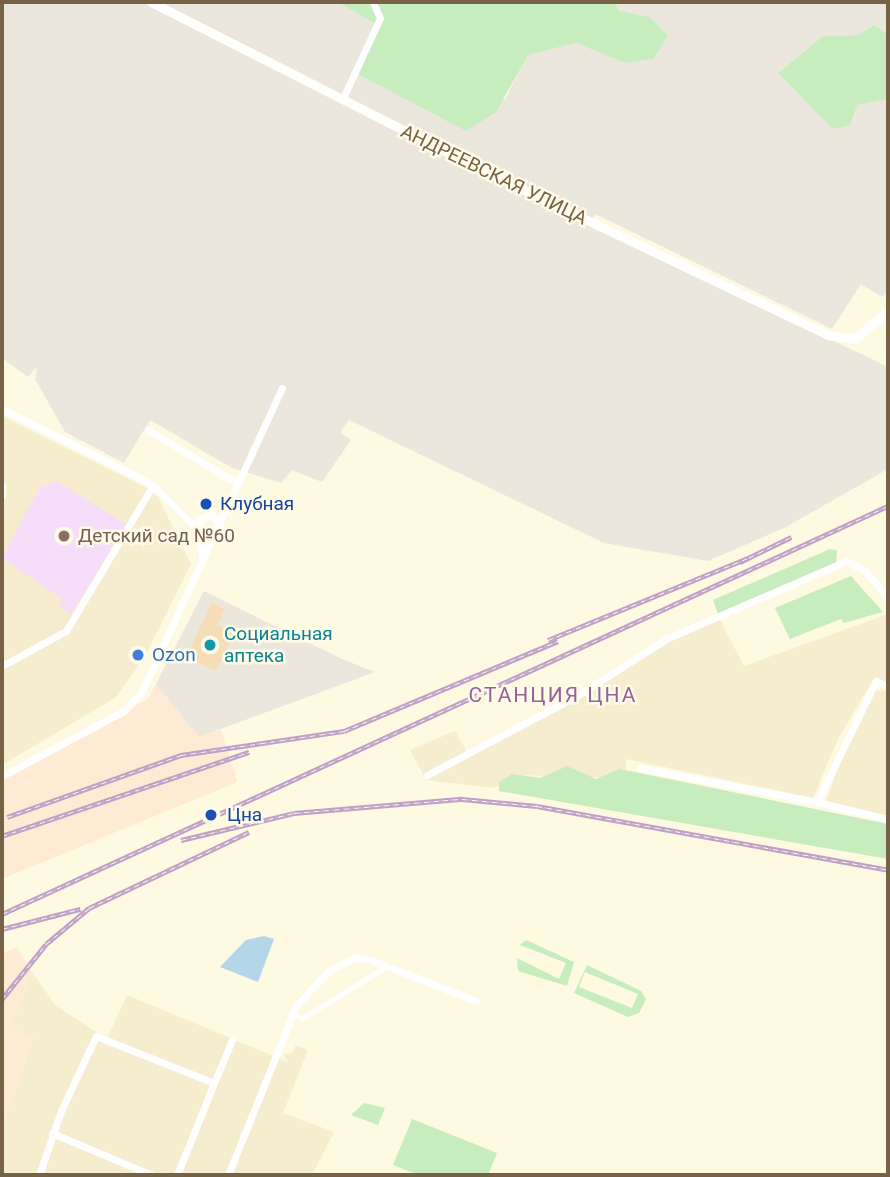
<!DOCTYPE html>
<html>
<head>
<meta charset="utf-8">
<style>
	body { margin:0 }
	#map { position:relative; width:890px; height:1177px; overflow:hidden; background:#fef9e1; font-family:Roboto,sans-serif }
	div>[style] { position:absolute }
	.residential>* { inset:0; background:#f6edcf }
	.commercial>* { inset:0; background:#ffead4 }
	.industrial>* { inset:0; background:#ece7dd }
	.education>* { inset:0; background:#f6defa }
	.green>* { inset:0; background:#c7ecbe }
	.water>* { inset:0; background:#b4d6e9 }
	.building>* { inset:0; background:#f5ddb6 }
	.pedestrian>* { height:5px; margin:-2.5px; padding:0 2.5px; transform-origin:2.5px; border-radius:2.5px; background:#fff }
	.minor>* { height:7px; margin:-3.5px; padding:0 3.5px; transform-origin:3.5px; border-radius:3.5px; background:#fff }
	.tertiary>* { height:9px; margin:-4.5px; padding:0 4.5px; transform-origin:4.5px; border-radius:4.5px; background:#fff }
	.rail>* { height:4.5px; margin-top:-2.25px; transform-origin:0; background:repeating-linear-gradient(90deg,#fffbe9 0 5px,#be9fc8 0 10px); box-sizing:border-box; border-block:2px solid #be9fc8 }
	.dots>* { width:19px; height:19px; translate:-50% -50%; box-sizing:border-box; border:4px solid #fffbe9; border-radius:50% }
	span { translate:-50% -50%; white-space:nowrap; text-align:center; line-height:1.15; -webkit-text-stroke:5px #fffbe9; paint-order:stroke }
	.street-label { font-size:19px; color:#776246 }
	.transit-label { font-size:19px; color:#164399 }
	.left { translate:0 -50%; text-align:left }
	.education-label { font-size:19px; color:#785e54 }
	.culture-label { font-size:19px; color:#0d838f }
	.shop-label { font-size:19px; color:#366cbe }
	.neighbourhood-label { font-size:21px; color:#94619b; letter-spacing:2px }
	.frame { position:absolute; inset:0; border:4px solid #776246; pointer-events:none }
</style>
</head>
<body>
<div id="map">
	<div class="residential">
		<div style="clip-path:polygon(2px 416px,145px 487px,158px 497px,191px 564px,144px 658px,115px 698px,2px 765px)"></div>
		<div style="clip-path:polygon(888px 614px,888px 683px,874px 678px,838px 739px,813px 798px,626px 759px,625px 778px,513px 775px,494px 788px,426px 780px,410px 750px,455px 731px,470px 757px,667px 641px,720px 620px,744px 666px)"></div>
		<div style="clip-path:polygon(888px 690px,888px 816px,826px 801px,851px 732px,874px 691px)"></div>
		<div style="clip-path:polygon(32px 972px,56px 1006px,107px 1039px,127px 995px,288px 1062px,283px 1054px,292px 1053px,296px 1045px,308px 1050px,283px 1113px,334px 1132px,312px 1175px,2px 1175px,2px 1127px,33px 1038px,10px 1027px)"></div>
	</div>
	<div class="commercial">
		<div style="clip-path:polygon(156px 684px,199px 737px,221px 730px,237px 782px,2px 879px,2px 778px,148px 699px)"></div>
		<div style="clip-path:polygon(17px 947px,32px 972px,10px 1027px,33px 1037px,2px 1127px,2px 954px)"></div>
	</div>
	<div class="industrial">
		<div style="clip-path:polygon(2px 2px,337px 2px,505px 100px,527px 55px,576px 43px,597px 51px,650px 17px,620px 11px,614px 2px,888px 2px,888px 34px,874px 25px,858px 35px,823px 36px,778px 73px,833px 128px,857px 105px,888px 99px,888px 292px,882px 297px,861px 284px,832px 329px,595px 214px,591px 224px,888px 367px,888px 469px,784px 528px,708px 561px,604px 543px,349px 420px,340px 432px,351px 440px,322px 482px,292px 470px,281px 483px,232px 468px,150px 420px,124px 463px,65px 432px,35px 379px,37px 367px,28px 377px,2px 358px)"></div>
		<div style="clip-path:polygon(204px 591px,342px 659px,375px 672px,199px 737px,156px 684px)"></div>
	</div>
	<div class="education">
		<div style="clip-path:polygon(56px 481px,126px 524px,71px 614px,60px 607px,61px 598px,2px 558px,39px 488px)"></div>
	</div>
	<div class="green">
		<div style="clip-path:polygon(337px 2px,614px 2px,620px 11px,650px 17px,668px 36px,653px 59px,626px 63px,576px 43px,528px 55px,496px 112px,466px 131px,354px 72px,377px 25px)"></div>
		<div style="clip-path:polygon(874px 25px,888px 34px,888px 99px,857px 105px,850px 125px,833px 129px,778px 73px,823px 36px,858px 35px)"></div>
		<div style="clip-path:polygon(830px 549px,837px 550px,836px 563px,718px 614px,713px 600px)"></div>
		<div style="clip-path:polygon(851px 576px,883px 612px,844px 623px,841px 619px,790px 639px,775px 608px)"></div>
		<div style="clip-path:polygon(567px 766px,596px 779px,620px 769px,888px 824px,888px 859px,499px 791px,499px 782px,512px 774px,540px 778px)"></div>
		<div style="clip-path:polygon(526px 940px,574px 962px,567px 986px,518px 971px,517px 958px,559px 979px,566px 963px,520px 945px)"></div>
		<div style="clip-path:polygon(evenodd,587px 965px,641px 991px,646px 999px,639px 1013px,628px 1017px,574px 993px,587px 965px,585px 972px,638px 994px,632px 1008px,579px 987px,585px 972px)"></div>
		<div style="clip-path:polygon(364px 1103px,385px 1108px,378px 1125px,351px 1115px)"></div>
		<div style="clip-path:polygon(412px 1119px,497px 1153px,488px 1175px,419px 1175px,393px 1165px)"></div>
	</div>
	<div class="water">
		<div style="clip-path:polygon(264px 936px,274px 939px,258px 982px,220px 967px,246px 940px)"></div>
	</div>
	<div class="building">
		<div style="clip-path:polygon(212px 603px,225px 609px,217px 625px,234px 633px,216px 671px,186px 657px)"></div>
	</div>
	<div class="pedestrian">
		<div style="left:293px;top:1015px;width:10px;rotate:17deg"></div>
		<div style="left:303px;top:1018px;width:99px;rotate:-31.8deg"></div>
	</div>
	<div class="minor">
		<div style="left:342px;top:100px;width:90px;rotate:-65.1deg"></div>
		<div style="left:380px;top:18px;width:17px;rotate:-114deg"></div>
		<div style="left:2px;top:409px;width:169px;rotate:26.7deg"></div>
		<div style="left:153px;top:485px;width:64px;rotate:45deg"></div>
		<div style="left:148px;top:430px;width:104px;rotate:30.8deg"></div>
		<div style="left:2px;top:485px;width:10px;rotate:90deg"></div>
		<div style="left:202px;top:558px;width:38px;rotate:-95deg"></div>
		<div style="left:199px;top:520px;width:13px;rotate:-27deg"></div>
		<div style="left:211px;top:514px;width:13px;rotate:51deg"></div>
		<div style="left:2px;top:666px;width:73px;rotate:-28.7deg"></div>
		<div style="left:66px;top:631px;width:170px;rotate:-59.2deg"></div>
		<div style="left:888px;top:686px;width:13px;rotate:-157deg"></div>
		<div style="left:876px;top:681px;width:135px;rotate:116deg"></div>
		<div style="left:817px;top:802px;width:73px;rotate:13.5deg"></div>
		<div style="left:640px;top:768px;width:180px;rotate:10.9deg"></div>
		<div style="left:427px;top:775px;width:167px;rotate:-27.8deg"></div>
		<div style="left:575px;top:697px;width:110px;rotate:-32.4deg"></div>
		<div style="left:668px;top:638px;width:194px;rotate:-23.4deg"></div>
		<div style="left:846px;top:561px;width:21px;rotate:28deg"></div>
		<div style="left:865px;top:571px;width:35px;rotate:49deg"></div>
		<div style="left:2px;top:776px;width:138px;rotate:-28deg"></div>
		<div style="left:124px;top:711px;width:25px;rotate:-47deg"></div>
		<div style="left:141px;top:693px;width:336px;rotate:-65.2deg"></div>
		<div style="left:214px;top:1083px;width:47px;rotate:-67.3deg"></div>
		<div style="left:52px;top:1133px;width:108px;rotate:22.8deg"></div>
		<div style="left:39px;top:1175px;width:68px;rotate:-71deg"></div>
		<div style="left:61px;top:1111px;width:83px;rotate:-65deg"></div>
		<div style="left:96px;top:1036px;width:127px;rotate:21.7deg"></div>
		<div style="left:214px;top:1083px;width:99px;rotate:111.9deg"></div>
		<div style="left:228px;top:1175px;width:182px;rotate:-68.1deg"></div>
		<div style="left:296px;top:1006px;width:47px;rotate:-47.6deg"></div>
		<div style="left:328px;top:971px;width:31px;rotate:-27deg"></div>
		<div style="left:356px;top:957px;width:15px;rotate:11deg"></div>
		<div style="left:371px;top:960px;width:113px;rotate:21.3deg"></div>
	</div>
	<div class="tertiary">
		<div style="left:151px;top:2px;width:367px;rotate:26.9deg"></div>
		<div style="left:478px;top:168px;width:388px;rotate:25.5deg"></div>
		<div style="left:828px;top:335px;width:27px;rotate:8deg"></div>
		<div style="left:855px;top:339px;width:43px;rotate:-40.3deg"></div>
	</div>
	<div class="rail">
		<div style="left:740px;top:562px;width:57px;rotate:-26.1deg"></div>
		<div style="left:548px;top:640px;width:216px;rotate:-22.3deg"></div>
		<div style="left:7px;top:817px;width:185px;rotate:-19.6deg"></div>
		<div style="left:181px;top:755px;width:165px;rotate:-8.4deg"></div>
		<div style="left:344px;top:731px;width:232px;rotate:-22.8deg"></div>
		<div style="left:2px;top:836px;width:261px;rotate:-18.8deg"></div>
		<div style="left:181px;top:840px;width:116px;rotate:-13.4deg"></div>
		<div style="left:294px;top:813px;width:169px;rotate:-4.8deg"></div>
		<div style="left:462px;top:799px;width:75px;rotate:5.3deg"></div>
		<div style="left:537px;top:806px;width:357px;rotate:10.3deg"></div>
		<div style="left:2px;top:914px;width:975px;rotate:-24.73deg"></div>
		<div style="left:2px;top:929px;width:81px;rotate:-14.4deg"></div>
		<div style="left:2px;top:999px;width:70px;rotate:-51.3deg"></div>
		<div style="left:46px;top:944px;width:56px;rotate:-39.9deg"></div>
		<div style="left:89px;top:908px;width:177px;rotate:-25.4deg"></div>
	</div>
	<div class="dots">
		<div style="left:206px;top:504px;background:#1a4fb4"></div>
		<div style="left:64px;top:536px;background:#8d6e63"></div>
		<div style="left:210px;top:645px;background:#0f9aa8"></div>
		<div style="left:138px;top:655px;background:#3f7fe0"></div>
		<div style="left:211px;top:815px;background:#1a4fb4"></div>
	</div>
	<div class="street-label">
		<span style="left:494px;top:175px;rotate:26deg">АНДРЕЕВСКАЯ УЛИЦА</span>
	</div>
	<div class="transit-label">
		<span class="left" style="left:220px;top:504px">Клубная</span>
		<span class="left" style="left:227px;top:815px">Цна</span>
	</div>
	<div class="education-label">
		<span class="left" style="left:78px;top:536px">Детский сад №60</span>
	</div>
	<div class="culture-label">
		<span class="left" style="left:224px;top:645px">Социальная<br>аптека</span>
	</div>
	<div class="shop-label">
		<span class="left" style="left:152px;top:655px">Ozon</span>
	</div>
	<div class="neighbourhood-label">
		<span style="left:553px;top:695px">СТАНЦИЯ ЦНА</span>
	</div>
	<div class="frame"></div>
</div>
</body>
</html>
